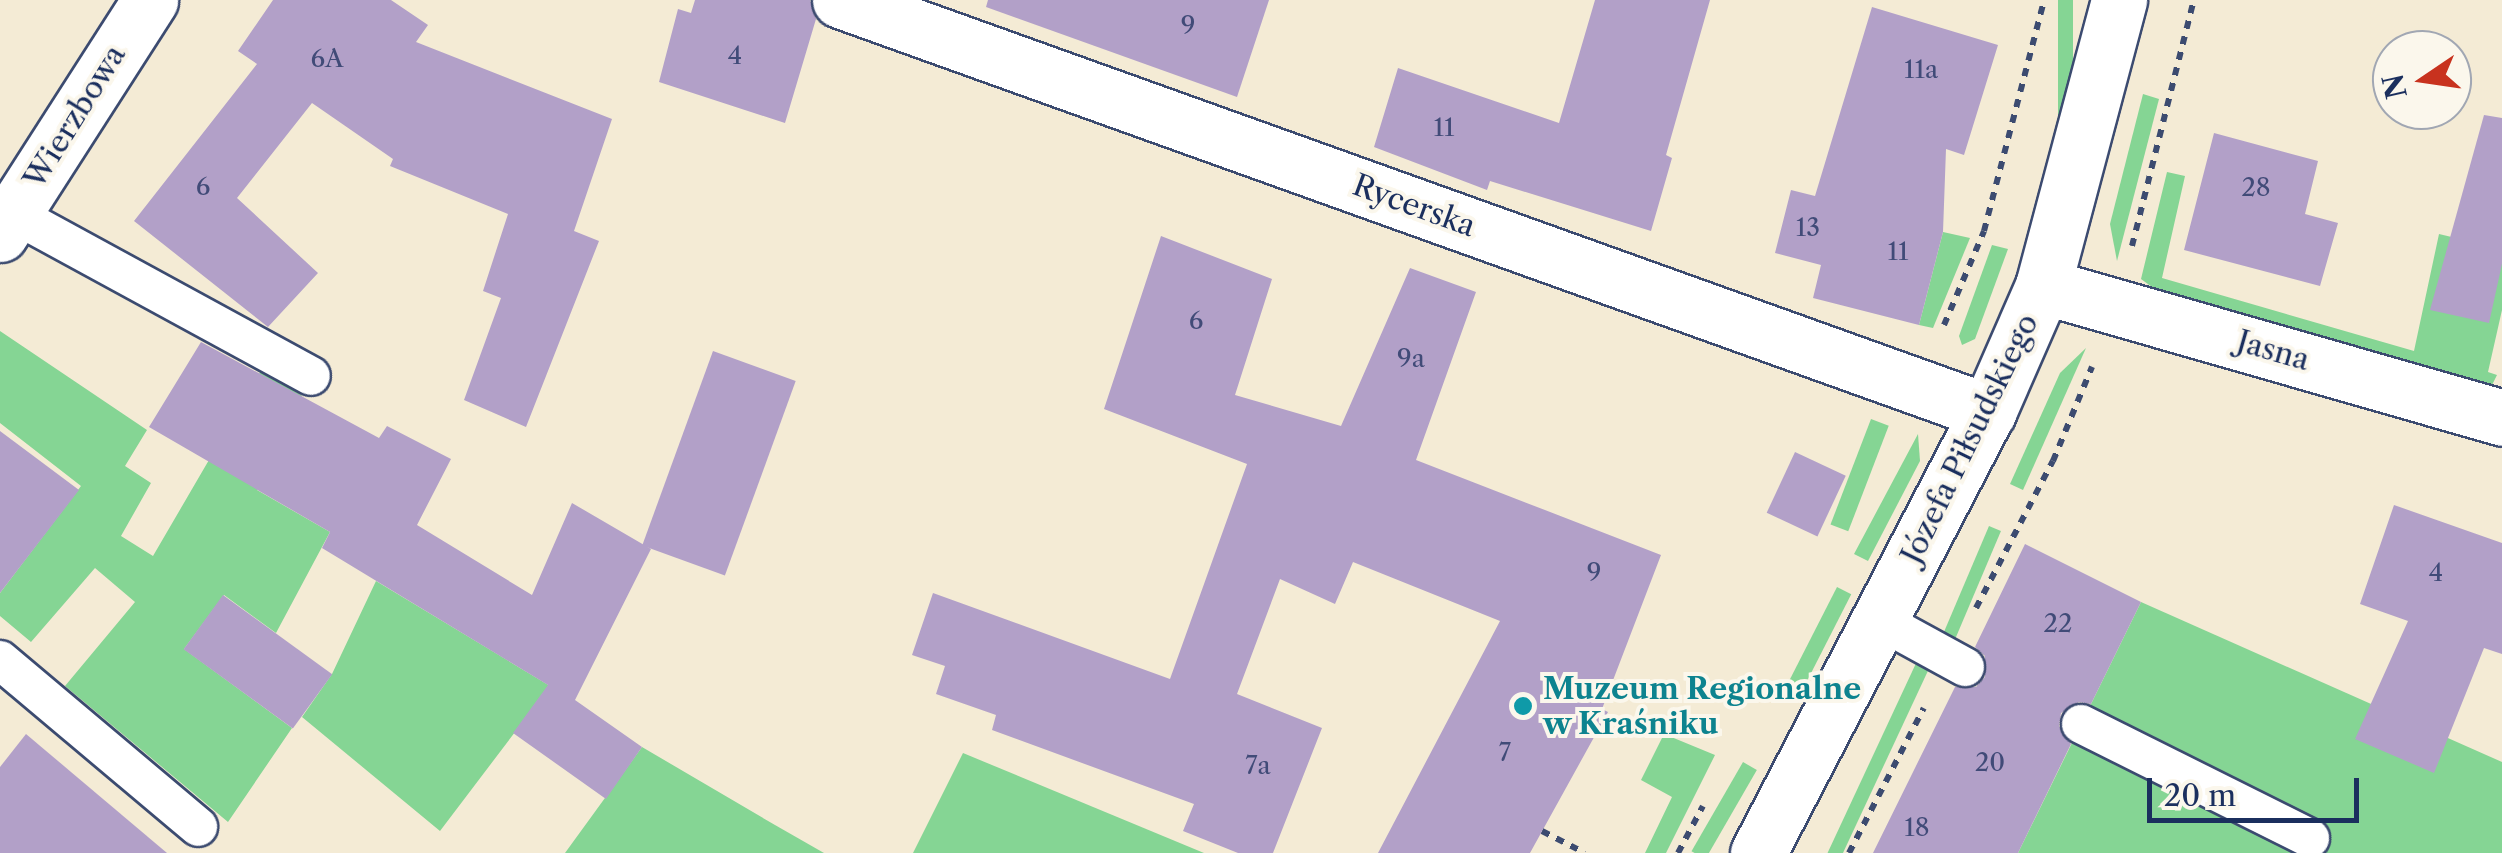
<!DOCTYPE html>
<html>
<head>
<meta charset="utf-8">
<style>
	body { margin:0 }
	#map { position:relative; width:2502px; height:853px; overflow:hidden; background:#f4ebd5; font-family:"Libre Caslon Text",serif }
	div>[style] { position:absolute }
	.green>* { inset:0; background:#85d594; transform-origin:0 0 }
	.building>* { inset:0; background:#b2a0c8; transform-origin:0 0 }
	.path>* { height:6px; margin-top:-3px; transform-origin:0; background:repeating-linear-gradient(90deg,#3c4b70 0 8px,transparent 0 16px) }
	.roads { filter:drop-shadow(2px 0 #3c4b70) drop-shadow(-2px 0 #3c4b70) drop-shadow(0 2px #3c4b70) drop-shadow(0 -2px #3c4b70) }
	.service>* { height:38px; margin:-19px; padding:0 19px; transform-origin:19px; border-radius:19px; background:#fff }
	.minor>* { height:55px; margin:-27.5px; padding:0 27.5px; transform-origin:27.5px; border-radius:27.5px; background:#fff }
	.tertiary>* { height:55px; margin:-27.5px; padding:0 27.5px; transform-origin:27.5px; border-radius:27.5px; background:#fff }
	.dots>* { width:28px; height:28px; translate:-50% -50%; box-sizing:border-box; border:5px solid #fbf7ec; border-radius:50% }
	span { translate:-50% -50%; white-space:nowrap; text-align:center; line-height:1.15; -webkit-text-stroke:8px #fbf7ec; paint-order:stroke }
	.number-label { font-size:25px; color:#414b78 }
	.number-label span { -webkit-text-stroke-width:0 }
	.street-label { font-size:30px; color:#1b2f5e }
	.culture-label { font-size:30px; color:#0d838f; font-weight:700 }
	.left { translate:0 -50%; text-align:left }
	.north { position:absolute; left:2372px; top:30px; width:100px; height:100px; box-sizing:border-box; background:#fbf7ec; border:2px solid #a1a7b3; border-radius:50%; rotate:257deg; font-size:28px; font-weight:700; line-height:40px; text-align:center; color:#1b2f5e }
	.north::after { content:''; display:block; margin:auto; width:35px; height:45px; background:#c8321e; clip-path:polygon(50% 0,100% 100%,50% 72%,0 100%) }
	.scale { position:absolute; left:2147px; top:778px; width:212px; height:45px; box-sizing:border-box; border:5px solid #1b2f5e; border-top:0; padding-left:12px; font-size:30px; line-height:35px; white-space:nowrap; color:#1b2f5e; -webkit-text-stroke:8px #fbf7ec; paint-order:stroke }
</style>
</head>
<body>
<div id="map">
	<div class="green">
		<div style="left:2058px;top:0;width:15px;height:213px"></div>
		<div style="clip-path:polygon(2143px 94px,2159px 99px,2117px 261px,2110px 224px)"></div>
		<div style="clip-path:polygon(2167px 172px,2185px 176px,2162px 278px,2414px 351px,2439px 234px,2502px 249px,2502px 310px,2488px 372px,2497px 375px,2491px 387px,2152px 287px,2141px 279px)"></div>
		<div style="clip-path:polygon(1943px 232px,1970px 238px,1933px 328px,1919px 325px)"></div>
		<div style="clip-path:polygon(1992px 245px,2008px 249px,1975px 339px,1962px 345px,1959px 336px)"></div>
		<div style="clip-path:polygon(0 331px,147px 430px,125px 466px,151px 483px,121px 536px,153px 556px,262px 369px,302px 396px,257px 490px,330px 532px,276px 633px,224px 595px,184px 649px,292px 728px,228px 822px,65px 686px,135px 602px,95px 568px,31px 642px,0 616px,0 593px,81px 486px,0 423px)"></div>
		<div style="clip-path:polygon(2086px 348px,2023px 490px,2010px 484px,2060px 373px)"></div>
		<div style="left:1871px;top:419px;width:19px;height:113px;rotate:21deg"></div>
		<div style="clip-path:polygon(1918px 434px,1920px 461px,1868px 561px,1854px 554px)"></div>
		<div style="left:1989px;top:526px;width:13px;height:118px;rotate:23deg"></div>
		<div style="clip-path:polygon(376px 581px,550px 686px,440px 831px,302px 717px,332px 674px)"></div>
		<div style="left:1837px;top:587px;width:16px;height:107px;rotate:27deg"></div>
		<div style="clip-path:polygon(2141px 602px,2502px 762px,2502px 853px,2018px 853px)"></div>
		<div style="left:1918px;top:659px;width:14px;height:218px;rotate:25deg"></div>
		<div style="clip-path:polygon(1664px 734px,1715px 755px,1666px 853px,1645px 853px,1672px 797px,1641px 780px)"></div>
		<div style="clip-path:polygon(642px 747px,775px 825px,824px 853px,565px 853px)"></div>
		<div style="clip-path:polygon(963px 753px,1204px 853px,913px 853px)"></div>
		<div style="left:1743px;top:762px;width:16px;height:103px;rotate:30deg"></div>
	</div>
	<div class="building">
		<div style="clip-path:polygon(273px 0,391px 0,428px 25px,416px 42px,612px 119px,574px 231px,599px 241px,526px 427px,464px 400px,501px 298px,483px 291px,508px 214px,390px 166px,393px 159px,312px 103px,237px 198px,318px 273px,268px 327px,134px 221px,257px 64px,238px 51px)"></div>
		<div style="clip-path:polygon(695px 0,810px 0,816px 19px,785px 123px,659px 82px,678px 9px,691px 13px)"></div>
		<div style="clip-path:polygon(988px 0,1269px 0,1237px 97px,986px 7px)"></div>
		<div style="clip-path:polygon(1595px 0,1710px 0,1666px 155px,1672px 158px,1651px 231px,1490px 181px,1487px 190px,1374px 147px,1398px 68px,1559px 123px)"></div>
		<div style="clip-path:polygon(1872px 7px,1998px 45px,1964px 155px,1946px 149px,1943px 232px,1919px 325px,1813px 298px,1821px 265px,1775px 253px,1791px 190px,1815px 196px)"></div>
		<div style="clip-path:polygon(2484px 115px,2502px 118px,2502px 264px,2489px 323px,2430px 310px)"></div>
		<div style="clip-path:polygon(2214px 133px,2318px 161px,2305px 214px,2338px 223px,2320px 286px,2184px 250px)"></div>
		<div style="clip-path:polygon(1161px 236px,1272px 279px,1235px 395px,1341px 426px,1410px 268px,1476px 292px,1416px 460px,1661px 555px,1602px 709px,1608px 712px,1530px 853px,1378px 853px,1500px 621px,1353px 562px,1335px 604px,1280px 579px,1237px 694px,1322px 728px,1273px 853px,1238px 853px,1183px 831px,1194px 804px,992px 730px,996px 715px,936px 694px,945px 666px,912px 655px,933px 593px,1170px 679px,1247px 464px,1104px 409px)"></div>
		<div style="clip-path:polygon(201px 342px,379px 438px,387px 426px,451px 459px,417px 525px,532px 595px,572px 503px,651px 549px,575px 700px,642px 747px,606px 799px,513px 733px,548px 685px,322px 548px,330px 532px,149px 427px)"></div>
		<div style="left:713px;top:351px;width:88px;height:207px;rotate:20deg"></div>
		<div style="clip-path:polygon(0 431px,79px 490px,0 593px)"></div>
		<div style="left:1795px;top:452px;width:56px;height:67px;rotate:25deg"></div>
		<div style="clip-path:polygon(2394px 505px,2502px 543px,2502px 654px,2484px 648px,2434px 773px,2355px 739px,2408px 621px,2360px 604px)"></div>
		<div style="clip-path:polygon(2025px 544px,2141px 602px,2091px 704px,2079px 702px,2061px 713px,2059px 726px,2071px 744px,2018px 853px,1873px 853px,1955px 687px,1976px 687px,1985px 677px,1985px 656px,1975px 647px)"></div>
		<div style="left:223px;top:595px;width:135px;height:67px;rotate:36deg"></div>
		<div style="clip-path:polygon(26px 734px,167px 853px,0 853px,0 767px)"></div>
	</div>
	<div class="path">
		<div style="left:2132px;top:246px;width:254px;rotate:-75.9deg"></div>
		<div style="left:1944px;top:325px;width:102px;rotate:-66.9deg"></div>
		<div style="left:1984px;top:231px;width:239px;rotate:-75.4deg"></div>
		<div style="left:1976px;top:608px;width:166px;rotate:-62.4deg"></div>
		<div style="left:2053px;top:461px;width:102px;rotate:-67.5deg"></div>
		<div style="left:1542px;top:831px;width:48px;rotate:27.1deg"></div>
		<div style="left:1678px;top:853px;width:53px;rotate:-62deg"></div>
		<div style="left:1849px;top:853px;width:163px;rotate:-62.7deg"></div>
	</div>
	<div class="roads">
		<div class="service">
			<div style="left:14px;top:214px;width:338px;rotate:28.6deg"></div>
			<div style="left:1879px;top:620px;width:98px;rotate:28.7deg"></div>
			<div style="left:0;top:660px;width:259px;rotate:40.1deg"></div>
			<div style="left:2081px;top:724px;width:256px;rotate:26.5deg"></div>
		</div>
		<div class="minor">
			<div style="left:840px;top:0;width:1220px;rotate:19.74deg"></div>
			<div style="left:0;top:234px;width:278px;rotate:-57.3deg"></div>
			<div style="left:2043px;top:286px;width:478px;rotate:16deg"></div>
		</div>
		<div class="tertiary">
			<div style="left:1758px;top:853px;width:497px;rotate:-62.5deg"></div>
			<div style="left:1988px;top:412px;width:137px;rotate:-66.4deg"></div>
			<div style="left:2043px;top:286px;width:296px;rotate:-75.1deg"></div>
		</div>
	</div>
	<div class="dots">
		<div style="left:1523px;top:706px;background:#0f9aa8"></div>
	</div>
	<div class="number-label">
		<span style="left:1188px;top:26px">9</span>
		<span style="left:735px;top:56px">4</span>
		<span style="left:327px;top:59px">6A</span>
		<span style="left:1921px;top:70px">11a</span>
		<span style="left:1444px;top:128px">11</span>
		<span style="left:203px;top:187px">6</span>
		<span style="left:2256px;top:188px">28</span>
		<span style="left:1808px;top:228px">13</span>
		<span style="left:1898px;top:252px">11</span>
		<span style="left:1196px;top:321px">6</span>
		<span style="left:1411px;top:359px">9a</span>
		<span style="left:1594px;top:573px">9</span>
		<span style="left:2436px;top:573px">4</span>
		<span style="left:2058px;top:624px">22</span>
		<span style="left:1505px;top:753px">7</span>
		<span style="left:1990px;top:763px">20</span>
		<span style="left:1258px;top:766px">7a</span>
		<span style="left:1917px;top:828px">18</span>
	</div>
	<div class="street-label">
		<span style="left:75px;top:117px;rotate:-58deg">Wierzbowa</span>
		<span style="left:1414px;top:206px;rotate:20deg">Rycerska</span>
		<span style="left:2273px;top:351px;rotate:16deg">Jasna</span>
		<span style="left:1970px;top:439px;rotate:-64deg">Józefa Piłsudskiego</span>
	</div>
	<div class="culture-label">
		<span class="left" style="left:1543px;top:706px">Muzeum Regionalne<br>w Kraśniku</span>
	</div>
	<div class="north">N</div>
	<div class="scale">20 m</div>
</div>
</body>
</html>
